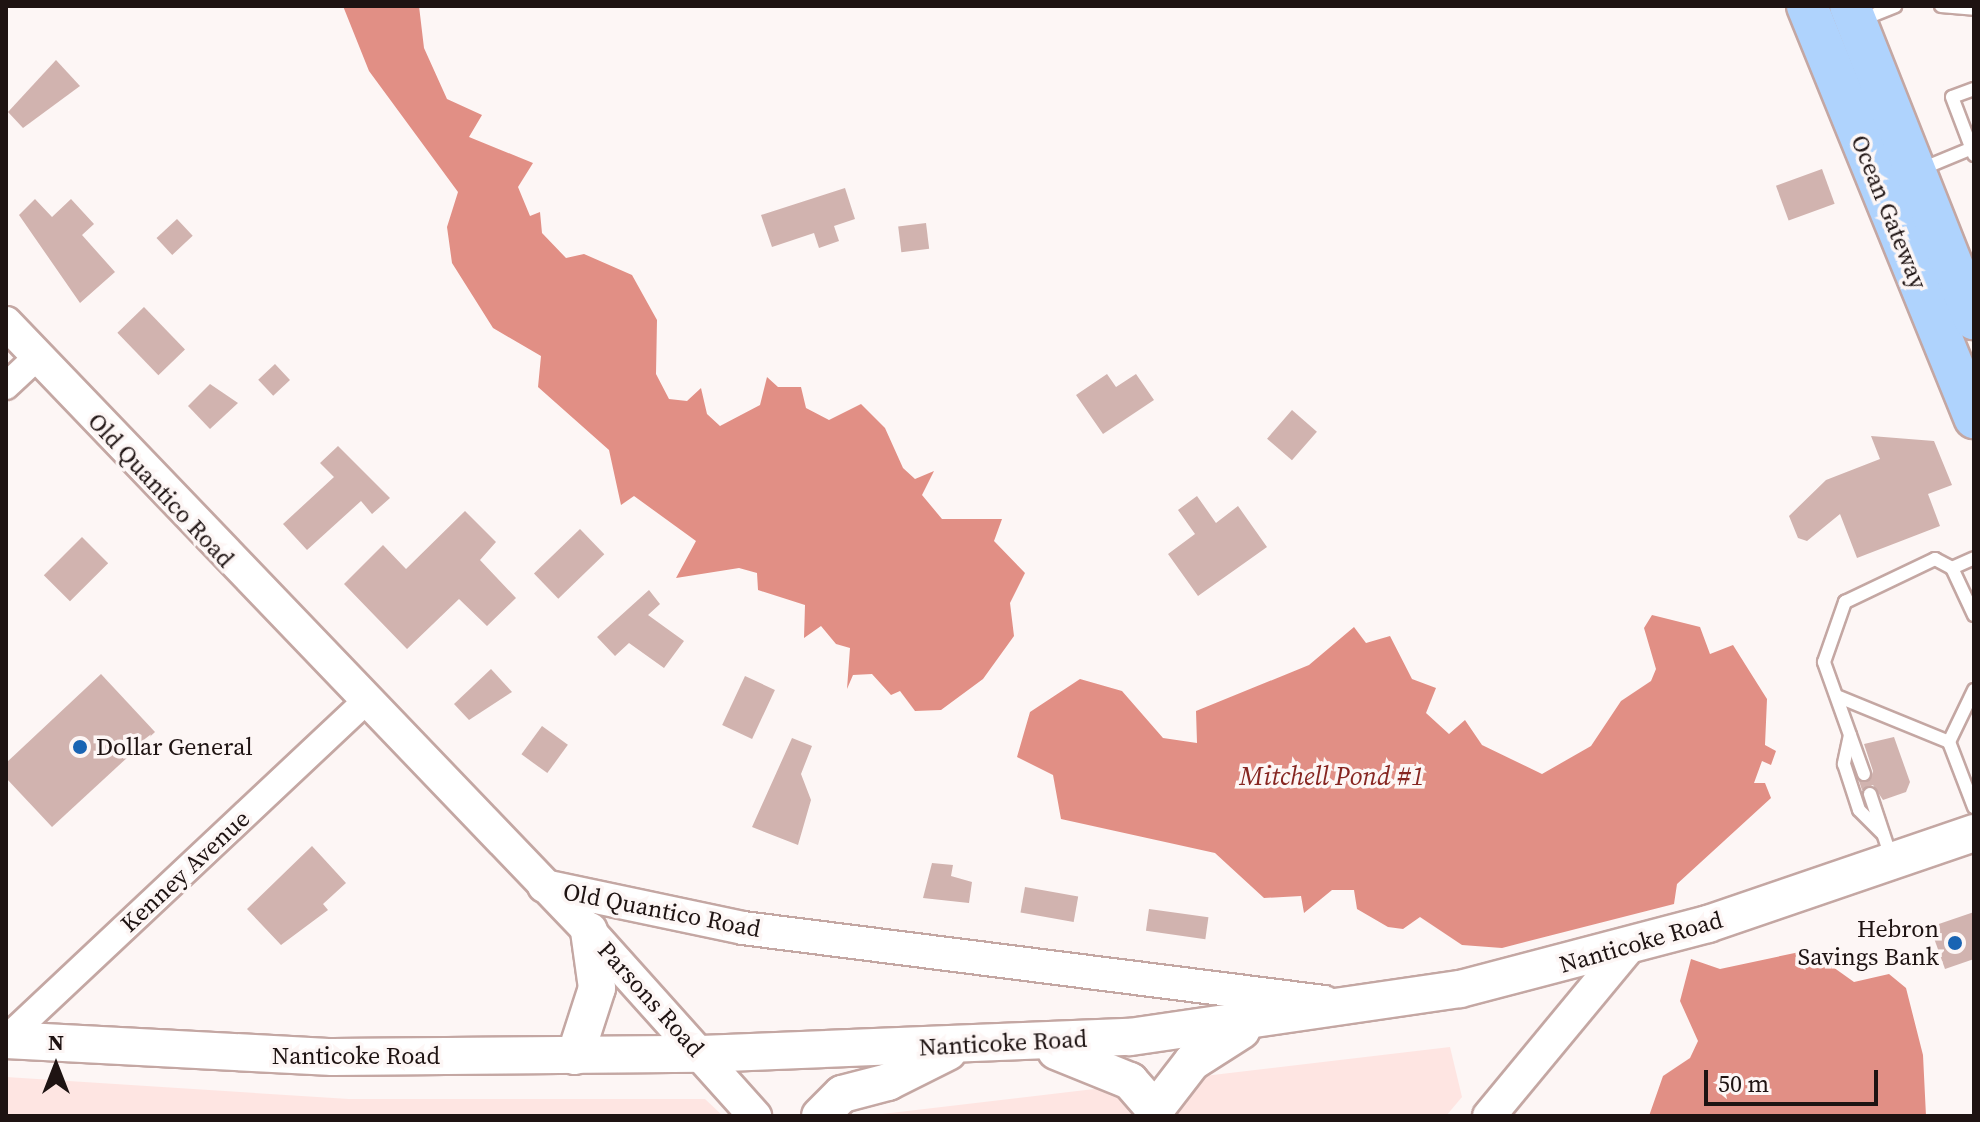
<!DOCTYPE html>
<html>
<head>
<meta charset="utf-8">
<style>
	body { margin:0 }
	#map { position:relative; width:1980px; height:1122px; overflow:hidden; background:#fdf6f5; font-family:"Source Serif 4",serif }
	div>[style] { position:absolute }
	.built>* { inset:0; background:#fee5e2 }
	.water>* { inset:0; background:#e18f85 }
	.building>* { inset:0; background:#d1b3af; transform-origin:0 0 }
	.roads { filter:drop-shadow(2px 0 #c4a7a3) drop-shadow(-2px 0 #c4a7a3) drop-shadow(0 2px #c4a7a3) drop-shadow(0 -2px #c4a7a3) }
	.service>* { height:12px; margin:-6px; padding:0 6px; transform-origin:6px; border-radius:6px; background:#fff }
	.minor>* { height:26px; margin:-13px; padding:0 13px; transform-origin:13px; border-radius:13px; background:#fff }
	.tertiary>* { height:32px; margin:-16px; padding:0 16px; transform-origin:16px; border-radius:16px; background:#fff }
	.secondary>* { height:36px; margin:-18px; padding:0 18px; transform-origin:18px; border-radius:18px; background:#fff }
	.primary>* { height:40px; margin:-20px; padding:0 20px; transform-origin:20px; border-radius:20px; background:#afd3fd }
	.dots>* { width:22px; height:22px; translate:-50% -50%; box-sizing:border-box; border:4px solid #fdf6f5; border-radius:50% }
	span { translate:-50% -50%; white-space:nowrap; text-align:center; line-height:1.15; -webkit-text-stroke:7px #fdf6f5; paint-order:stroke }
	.street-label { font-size:24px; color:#1e1312 }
	.poi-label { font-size:24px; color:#1e1312 }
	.left { translate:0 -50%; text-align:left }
	.right { translate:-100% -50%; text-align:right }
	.water-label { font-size:26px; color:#862621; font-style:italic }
	.frame { position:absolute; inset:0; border:8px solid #1e1312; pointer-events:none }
	.north { position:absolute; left:16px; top:1026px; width:80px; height:80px; -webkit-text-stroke:6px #fdf6f5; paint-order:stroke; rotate:0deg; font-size:22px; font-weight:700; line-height:32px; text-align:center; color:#1e1312 }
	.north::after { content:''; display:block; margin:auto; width:28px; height:36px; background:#1e1312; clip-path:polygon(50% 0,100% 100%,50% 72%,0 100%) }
	.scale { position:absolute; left:1704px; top:1070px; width:174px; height:36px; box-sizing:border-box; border:4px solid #1e1312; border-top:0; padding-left:10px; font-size:24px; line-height:28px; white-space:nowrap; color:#1e1312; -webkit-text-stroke:6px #fdf6f5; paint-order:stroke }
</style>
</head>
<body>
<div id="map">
	<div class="built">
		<div style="clip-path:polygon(1450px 1047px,1462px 1097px,1446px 1116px,865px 1116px)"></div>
		<div style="clip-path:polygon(6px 1077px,349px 1099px,705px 1099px,723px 1116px,6px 1116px)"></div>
	</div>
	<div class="water">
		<div style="clip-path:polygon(343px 6px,419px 6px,424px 48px,447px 99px,482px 115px,469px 137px,533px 163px,518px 187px,530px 216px,540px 212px,542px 233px,566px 258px,584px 254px,632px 275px,657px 320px,656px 374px,669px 399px,687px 401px,701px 388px,707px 414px,720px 426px,760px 405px,767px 377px,778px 387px,801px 387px,806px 408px,829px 420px,861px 404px,885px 428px,903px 468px,915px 479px,934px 471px,922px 495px,942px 519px,1002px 519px,994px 541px,1025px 573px,1010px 603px,1014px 636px,983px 679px,941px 710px,915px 711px,900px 691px,891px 695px,872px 674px,853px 675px,847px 689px,850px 648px,836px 644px,821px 626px,804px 638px,805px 605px,758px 590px,757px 573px,739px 568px,676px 578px,696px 541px,634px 496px,621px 505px,609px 450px,538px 387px,541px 356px,493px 328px,452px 263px,447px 227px,458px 192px,369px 71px)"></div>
		<div style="clip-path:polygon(1652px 615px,1700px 627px,1710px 654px,1733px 645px,1767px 699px,1765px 745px,1776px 751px,1771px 765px,1762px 761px,1754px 783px,1765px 783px,1771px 798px,1677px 884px,1674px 904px,1502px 948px,1462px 945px,1420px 917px,1403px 929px,1388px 927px,1357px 909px,1354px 890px,1332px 890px,1304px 913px,1301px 896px,1264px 898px,1215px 853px,1061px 819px,1053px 775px,1017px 757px,1030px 712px,1080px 679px,1122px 691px,1163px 738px,1197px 743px,1196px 711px,1309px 665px,1354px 627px,1366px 643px,1390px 636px,1412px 679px,1436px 688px,1426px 713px,1449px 734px,1465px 720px,1482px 745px,1542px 774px,1591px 746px,1621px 701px,1651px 681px,1656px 669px,1644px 628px)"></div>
		<div style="clip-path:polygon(1809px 950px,1854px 982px,1889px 974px,1906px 988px,1923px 1055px,1926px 1116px,1649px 1116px,1663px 1076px,1690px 1058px,1698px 1041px,1680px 1001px,1691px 959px,1720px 969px)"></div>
	</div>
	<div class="building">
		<div style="clip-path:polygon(56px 60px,80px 86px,23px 128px,8px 112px)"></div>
		<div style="left:1822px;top:169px;width:37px;height:49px;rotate:70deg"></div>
		<div style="clip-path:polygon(845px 188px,855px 219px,834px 226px,839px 241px,819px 248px,814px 233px,772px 247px,761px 215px)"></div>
		<div style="clip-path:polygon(35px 199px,52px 217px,71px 199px,94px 224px,82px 235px,115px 272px,80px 303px,19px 215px)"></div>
		<div style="left:177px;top:219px;width:23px;height:28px;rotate:47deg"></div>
		<div style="left:926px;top:223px;width:26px;height:28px;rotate:83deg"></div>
		<div style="left:144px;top:307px;width:59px;height:37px;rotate:46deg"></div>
		<div style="left:275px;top:364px;width:22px;height:23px;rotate:47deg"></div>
		<div style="clip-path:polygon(1107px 374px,1116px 387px,1136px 374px,1154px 400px,1103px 434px,1076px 395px)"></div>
		<div style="clip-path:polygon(210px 384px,238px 403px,210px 429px,188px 406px)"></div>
		<div style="left:1292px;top:410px;width:33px;height:38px;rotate:41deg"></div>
		<div style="clip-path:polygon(1871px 436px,1934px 441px,1952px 485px,1928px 494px,1940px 526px,1857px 558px,1840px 514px,1807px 541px,1798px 538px,1789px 516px,1826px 480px,1880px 459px)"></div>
		<div style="clip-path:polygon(338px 446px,390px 498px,372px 514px,361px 501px,307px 550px,283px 524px,334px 477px,320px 463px)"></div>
		<div style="clip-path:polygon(1197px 496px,1216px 523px,1238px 506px,1267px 547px,1198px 596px,1168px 554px,1195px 534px,1178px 510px)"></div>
		<div style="clip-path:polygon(465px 511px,496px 542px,480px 560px,516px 598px,487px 626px,459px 599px,407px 649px,344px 584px,383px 545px,406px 569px)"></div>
		<div style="left:580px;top:529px;width:35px;height:64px;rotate:46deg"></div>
		<div style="left:82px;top:537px;width:37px;height:54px;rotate:45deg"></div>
		<div style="clip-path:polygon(649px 590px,660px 604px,648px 615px,684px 641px,664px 668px,629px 643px,615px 656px,597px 637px)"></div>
		<div style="clip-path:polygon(491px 669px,512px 692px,469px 720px,454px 704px)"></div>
		<div style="clip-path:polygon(101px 674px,155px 732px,52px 827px,6px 778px,6px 763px)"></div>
		<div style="left:745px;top:676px;width:33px;height:54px;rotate:25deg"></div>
		<div style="left:542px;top:726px;width:32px;height:35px;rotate:36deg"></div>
		<div style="clip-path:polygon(1894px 737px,1910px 782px,1906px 792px,1883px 800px,1873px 785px,1862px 790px,1859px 781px,1870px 780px,1873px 771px,1864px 744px)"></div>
		<div style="clip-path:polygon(792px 738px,812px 746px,801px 774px,811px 800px,798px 845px,752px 827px)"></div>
		<div style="clip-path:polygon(312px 846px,346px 883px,323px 904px,328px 910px,281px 945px,247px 909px)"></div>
		<div style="clip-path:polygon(932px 863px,953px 865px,951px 876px,972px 882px,969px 903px,923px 898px)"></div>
		<div style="left:1025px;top:887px;width:54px;height:26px;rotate:10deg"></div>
		<div style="left:1149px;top:909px;width:60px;height:22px;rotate:8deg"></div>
		<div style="clip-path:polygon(1974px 912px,1974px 959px,1945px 969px,1930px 927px)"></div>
	</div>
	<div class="roads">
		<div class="service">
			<div style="left:1941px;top:6px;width:33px;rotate:5deg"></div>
			<div style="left:1861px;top:20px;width:37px;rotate:-22deg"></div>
			<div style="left:1974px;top:89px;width:23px;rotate:160deg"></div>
			<div style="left:1952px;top:97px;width:62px;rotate:69.2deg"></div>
			<div style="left:1919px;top:170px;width:57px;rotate:-22.5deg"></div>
			<div style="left:1952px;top:568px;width:24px;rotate:-24deg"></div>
			<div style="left:1974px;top:690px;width:58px;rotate:115.7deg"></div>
			<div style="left:1949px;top:742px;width:70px;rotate:69deg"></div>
			<div style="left:1839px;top:697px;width:119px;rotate:22.2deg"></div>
			<div style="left:1850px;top:735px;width:30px;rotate:102deg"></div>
			<div style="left:1844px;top:764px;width:48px;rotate:71.9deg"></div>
			<div style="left:1859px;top:810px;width:34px;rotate:45deg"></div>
			<div style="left:1864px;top:774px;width:119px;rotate:-109.7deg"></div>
			<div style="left:1824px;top:662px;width:64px;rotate:-70.7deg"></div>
			<div style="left:1845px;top:602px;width:100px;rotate:-25.5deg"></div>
			<div style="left:1935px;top:559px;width:19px;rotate:28deg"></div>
			<div style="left:1952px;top:568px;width:52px;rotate:64.9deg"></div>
			<div style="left:1870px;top:794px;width:70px;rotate:71.6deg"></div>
		</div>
		<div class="minor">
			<div style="left:6px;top:386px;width:42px;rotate:-43.1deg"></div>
			<div style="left:6px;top:1039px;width:491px;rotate:-43.2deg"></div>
		</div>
		<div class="tertiary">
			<div style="left:6px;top:323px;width:842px;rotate:46.2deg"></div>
			<div style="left:589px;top:931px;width:249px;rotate:48.1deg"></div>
			<div style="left:544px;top:886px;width:203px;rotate:11.9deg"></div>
			<div style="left:743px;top:928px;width:586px;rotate:7.26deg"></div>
			<div style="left:1489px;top:1116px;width:218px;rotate:-50.4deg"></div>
		</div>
		<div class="secondary">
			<div style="left:6px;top:1040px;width:327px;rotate:3deg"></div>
			<div style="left:333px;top:1057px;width:368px;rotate:-0.5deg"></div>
			<div style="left:701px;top:1054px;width:429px;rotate:-2.3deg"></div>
			<div style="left:1130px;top:1037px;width:333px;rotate:-8.3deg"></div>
			<div style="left:1460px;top:989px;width:256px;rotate:-14.7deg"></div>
			<div style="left:1708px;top:924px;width:281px;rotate:-18.9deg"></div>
			<div style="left:1056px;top:1051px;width:80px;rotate:22.1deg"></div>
			<div style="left:1130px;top:1081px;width:38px;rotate:49deg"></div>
			<div style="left:1155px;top:1110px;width:61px;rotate:-52.4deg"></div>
			<div style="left:1192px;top:1062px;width:59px;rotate:-32.6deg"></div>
			<div style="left:575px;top:1056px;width:71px;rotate:-72.1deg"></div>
			<div style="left:597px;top:988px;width:58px;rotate:-98deg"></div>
			<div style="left:820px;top:1116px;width:31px;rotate:-45deg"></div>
			<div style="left:842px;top:1094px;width:48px;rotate:-14.6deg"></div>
			<div style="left:888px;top:1082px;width:67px;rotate:-26.6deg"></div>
		</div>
		<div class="primary">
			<div style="left:1807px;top:6px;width:445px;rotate:67.9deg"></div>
			<div style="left:1850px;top:6px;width:337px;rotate:68.4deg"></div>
		</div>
	</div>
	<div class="dots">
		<div style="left:80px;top:747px;background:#1964b3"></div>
		<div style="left:1955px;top:943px;background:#1964b3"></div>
	</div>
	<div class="street-label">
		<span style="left:1889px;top:212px;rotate:68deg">Ocean Gateway</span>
		<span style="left:161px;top:490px;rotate:47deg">Old Quantico Road</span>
		<span style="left:185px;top:871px;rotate:-43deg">Kenney Avenue</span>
		<span style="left:662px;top:910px;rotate:11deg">Old Quantico Road</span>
		<span style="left:1641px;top:942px;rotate:-16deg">Nanticoke Road</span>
		<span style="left:651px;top:999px;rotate:48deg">Parsons Road</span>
		<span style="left:1003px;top:1043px;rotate:-3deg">Nanticoke Road</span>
		<span style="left:356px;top:1056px">Nanticoke Road</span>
	</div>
	<div class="poi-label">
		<span class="left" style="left:96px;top:747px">Dollar General</span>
		<span class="right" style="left:1939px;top:943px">Hebron<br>Savings Bank</span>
	</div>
	<div class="water-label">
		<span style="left:1332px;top:777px">Mitchell Pond #1</span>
	</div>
	<div class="frame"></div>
	<div class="north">N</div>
	<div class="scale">50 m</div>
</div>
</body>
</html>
